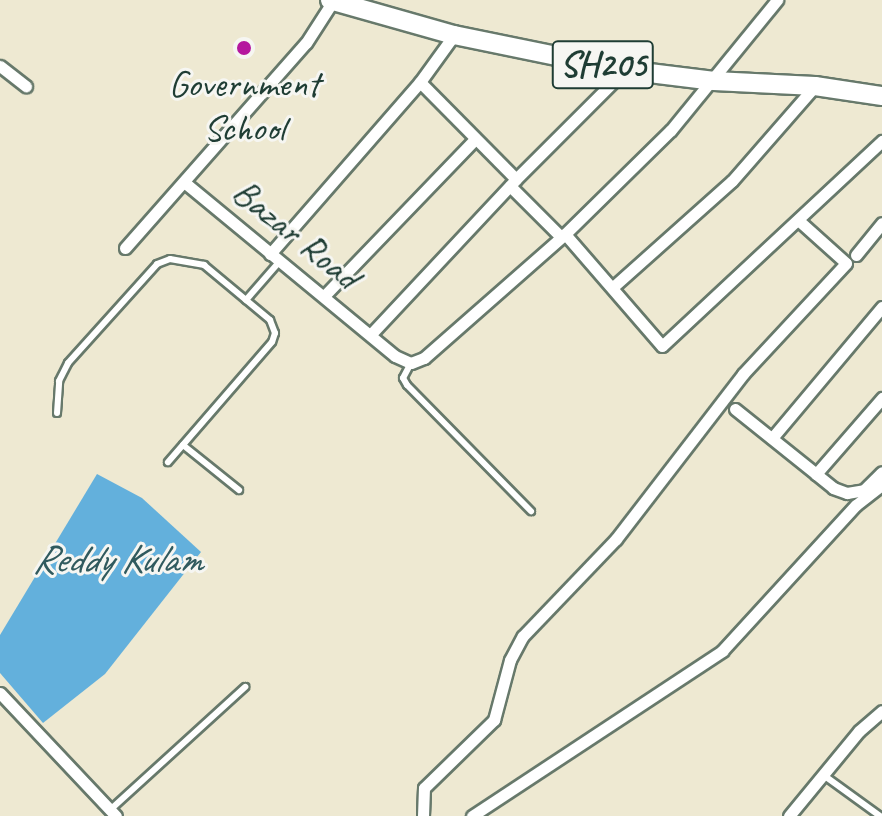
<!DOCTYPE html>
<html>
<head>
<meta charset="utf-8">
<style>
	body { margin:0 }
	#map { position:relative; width:882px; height:816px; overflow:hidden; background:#eee9d2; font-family:Caveat,sans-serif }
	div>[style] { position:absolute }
	.water>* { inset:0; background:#63b0dc }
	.roads { filter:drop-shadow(2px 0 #67796b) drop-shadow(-2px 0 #67796b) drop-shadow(0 2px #67796b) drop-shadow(0 -2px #67796b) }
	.lane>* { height:6px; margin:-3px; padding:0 3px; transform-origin:3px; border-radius:3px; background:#fff }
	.street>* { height:11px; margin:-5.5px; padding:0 5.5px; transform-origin:5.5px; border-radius:5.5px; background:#fff }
	.primary>* { height:18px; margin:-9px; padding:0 9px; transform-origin:9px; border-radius:9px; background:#fff }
	.dots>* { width:22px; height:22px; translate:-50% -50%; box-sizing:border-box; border:4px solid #f6f6f2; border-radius:50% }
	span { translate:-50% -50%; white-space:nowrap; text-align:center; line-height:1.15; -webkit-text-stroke:6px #f6f6f2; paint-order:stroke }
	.shield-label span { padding:2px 6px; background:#f6f6f2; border:2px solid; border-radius:6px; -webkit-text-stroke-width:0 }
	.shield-label { font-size:36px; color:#1f3d34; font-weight:700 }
	.poi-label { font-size:38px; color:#1f3d34 }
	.street-label { font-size:38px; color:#1f3d34 }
	.water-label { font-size:40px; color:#305a5e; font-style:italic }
</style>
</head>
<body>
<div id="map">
	<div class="water">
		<div style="clip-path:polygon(97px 474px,142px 498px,201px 552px,105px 674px,43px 723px,0 673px,0 635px)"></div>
	</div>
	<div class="roads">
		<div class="lane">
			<div style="left:246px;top:300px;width:52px;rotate:-48.9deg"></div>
			<div style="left:411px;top:363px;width:17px;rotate:118deg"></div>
			<div style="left:403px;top:378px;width:8px;rotate:60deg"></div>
			<div style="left:407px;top:385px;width:177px;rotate:45.5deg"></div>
			<div style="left:57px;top:413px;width:32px;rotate:-86deg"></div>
			<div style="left:59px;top:381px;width:20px;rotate:-63deg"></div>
			<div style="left:68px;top:363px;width:133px;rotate:-48deg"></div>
			<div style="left:157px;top:264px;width:14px;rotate:-21deg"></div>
			<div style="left:170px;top:259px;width:35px;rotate:10deg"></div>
			<div style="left:204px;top:265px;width:86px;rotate:39.8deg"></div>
			<div style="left:270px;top:320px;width:14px;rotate:69deg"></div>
			<div style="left:275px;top:333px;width:9px;rotate:108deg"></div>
			<div style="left:272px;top:342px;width:159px;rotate:130.9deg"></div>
			<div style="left:183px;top:445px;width:72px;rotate:38.8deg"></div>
			<div style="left:822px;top:774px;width:72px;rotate:35.9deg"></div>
			<div style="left:110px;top:810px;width:183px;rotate:-42.3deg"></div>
		</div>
		<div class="street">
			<div style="left:0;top:66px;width:33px;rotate:38deg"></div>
			<div style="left:420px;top:82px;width:136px;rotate:45.3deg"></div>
			<div style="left:184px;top:182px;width:273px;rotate:39.5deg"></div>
			<div style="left:395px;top:356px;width:17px;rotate:24deg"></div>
			<div style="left:411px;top:363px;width:14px;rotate:-21deg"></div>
			<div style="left:424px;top:358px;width:188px;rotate:-41.3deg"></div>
			<div style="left:565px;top:234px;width:148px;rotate:-44.5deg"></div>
			<div style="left:671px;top:130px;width:168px;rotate:-50.8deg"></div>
			<div style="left:510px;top:186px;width:72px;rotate:45deg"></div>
			<div style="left:565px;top:234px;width:148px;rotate:49.1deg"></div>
			<div style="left:662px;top:346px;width:301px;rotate:-43deg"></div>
			<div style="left:125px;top:248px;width:273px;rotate:-48.6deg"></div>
			<div style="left:306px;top:43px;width:50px;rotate:-57.3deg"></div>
			<div style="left:270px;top:254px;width:228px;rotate:-48.9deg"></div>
			<div style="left:420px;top:82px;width:58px;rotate:-54.1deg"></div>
			<div style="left:856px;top:255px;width:41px;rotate:-50.9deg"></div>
			<div style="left:613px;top:287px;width:159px;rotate:-41.7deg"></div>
			<div style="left:732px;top:181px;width:126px;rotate:-48.9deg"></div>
			<div style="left:325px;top:295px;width:215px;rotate:-46.1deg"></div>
			<div style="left:372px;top:333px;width:211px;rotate:-46.9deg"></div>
			<div style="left:516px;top:179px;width:154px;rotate:-45deg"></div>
			<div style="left:735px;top:409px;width:104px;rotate:38.7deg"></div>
			<div style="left:816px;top:474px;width:101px;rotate:-49deg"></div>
			<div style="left:772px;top:438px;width:171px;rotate:-50deg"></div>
			<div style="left:816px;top:474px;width:22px;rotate:39deg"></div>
			<div style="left:833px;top:488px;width:15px;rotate:20deg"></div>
			<div style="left:847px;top:493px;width:17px;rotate:-10deg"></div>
			<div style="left:864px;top:490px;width:25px;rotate:-45deg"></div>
			<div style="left:0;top:693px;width:169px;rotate:46.7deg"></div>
			<div style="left:423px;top:816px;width:28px;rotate:-88deg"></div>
			<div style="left:424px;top:788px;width:98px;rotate:-44.2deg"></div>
			<div style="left:494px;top:720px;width:62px;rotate:-75.1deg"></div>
			<div style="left:510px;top:660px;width:27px;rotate:-62deg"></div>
			<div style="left:523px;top:636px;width:134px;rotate:-46.2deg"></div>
			<div style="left:616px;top:539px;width:208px;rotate:-52.4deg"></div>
			<div style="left:743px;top:374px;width:151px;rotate:-47.1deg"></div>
			<div style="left:846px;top:263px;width:64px;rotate:-138.1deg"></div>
			<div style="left:472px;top:816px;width:300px;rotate:-33.4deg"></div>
			<div style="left:722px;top:651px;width:198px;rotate:-47.5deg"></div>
			<div style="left:856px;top:505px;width:33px;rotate:-38deg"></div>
			<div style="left:789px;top:816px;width:110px;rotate:-50.5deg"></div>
			<div style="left:859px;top:731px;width:30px;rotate:-41deg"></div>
		</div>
		<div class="primary">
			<div style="left:330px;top:0;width:129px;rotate:15.8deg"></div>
			<div style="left:454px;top:35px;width:175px;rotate:11.6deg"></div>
			<div style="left:625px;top:70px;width:90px;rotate:7deg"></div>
			<div style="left:714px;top:81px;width:101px;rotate:2.8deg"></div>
			<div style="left:815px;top:86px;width:68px;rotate:8.5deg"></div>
		</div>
	</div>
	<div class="dots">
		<div style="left:244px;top:48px;background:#b5179e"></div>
	</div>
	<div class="shield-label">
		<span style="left:603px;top:65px">SH205</span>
	</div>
	<div class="poi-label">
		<span style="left:244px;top:106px">Government<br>School</span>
	</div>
	<div class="street-label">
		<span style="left:296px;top:234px;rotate:39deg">Bazar Road</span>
	</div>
	<div class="water-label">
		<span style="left:117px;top:559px">Reddy Kulam</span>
	</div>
</div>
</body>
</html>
